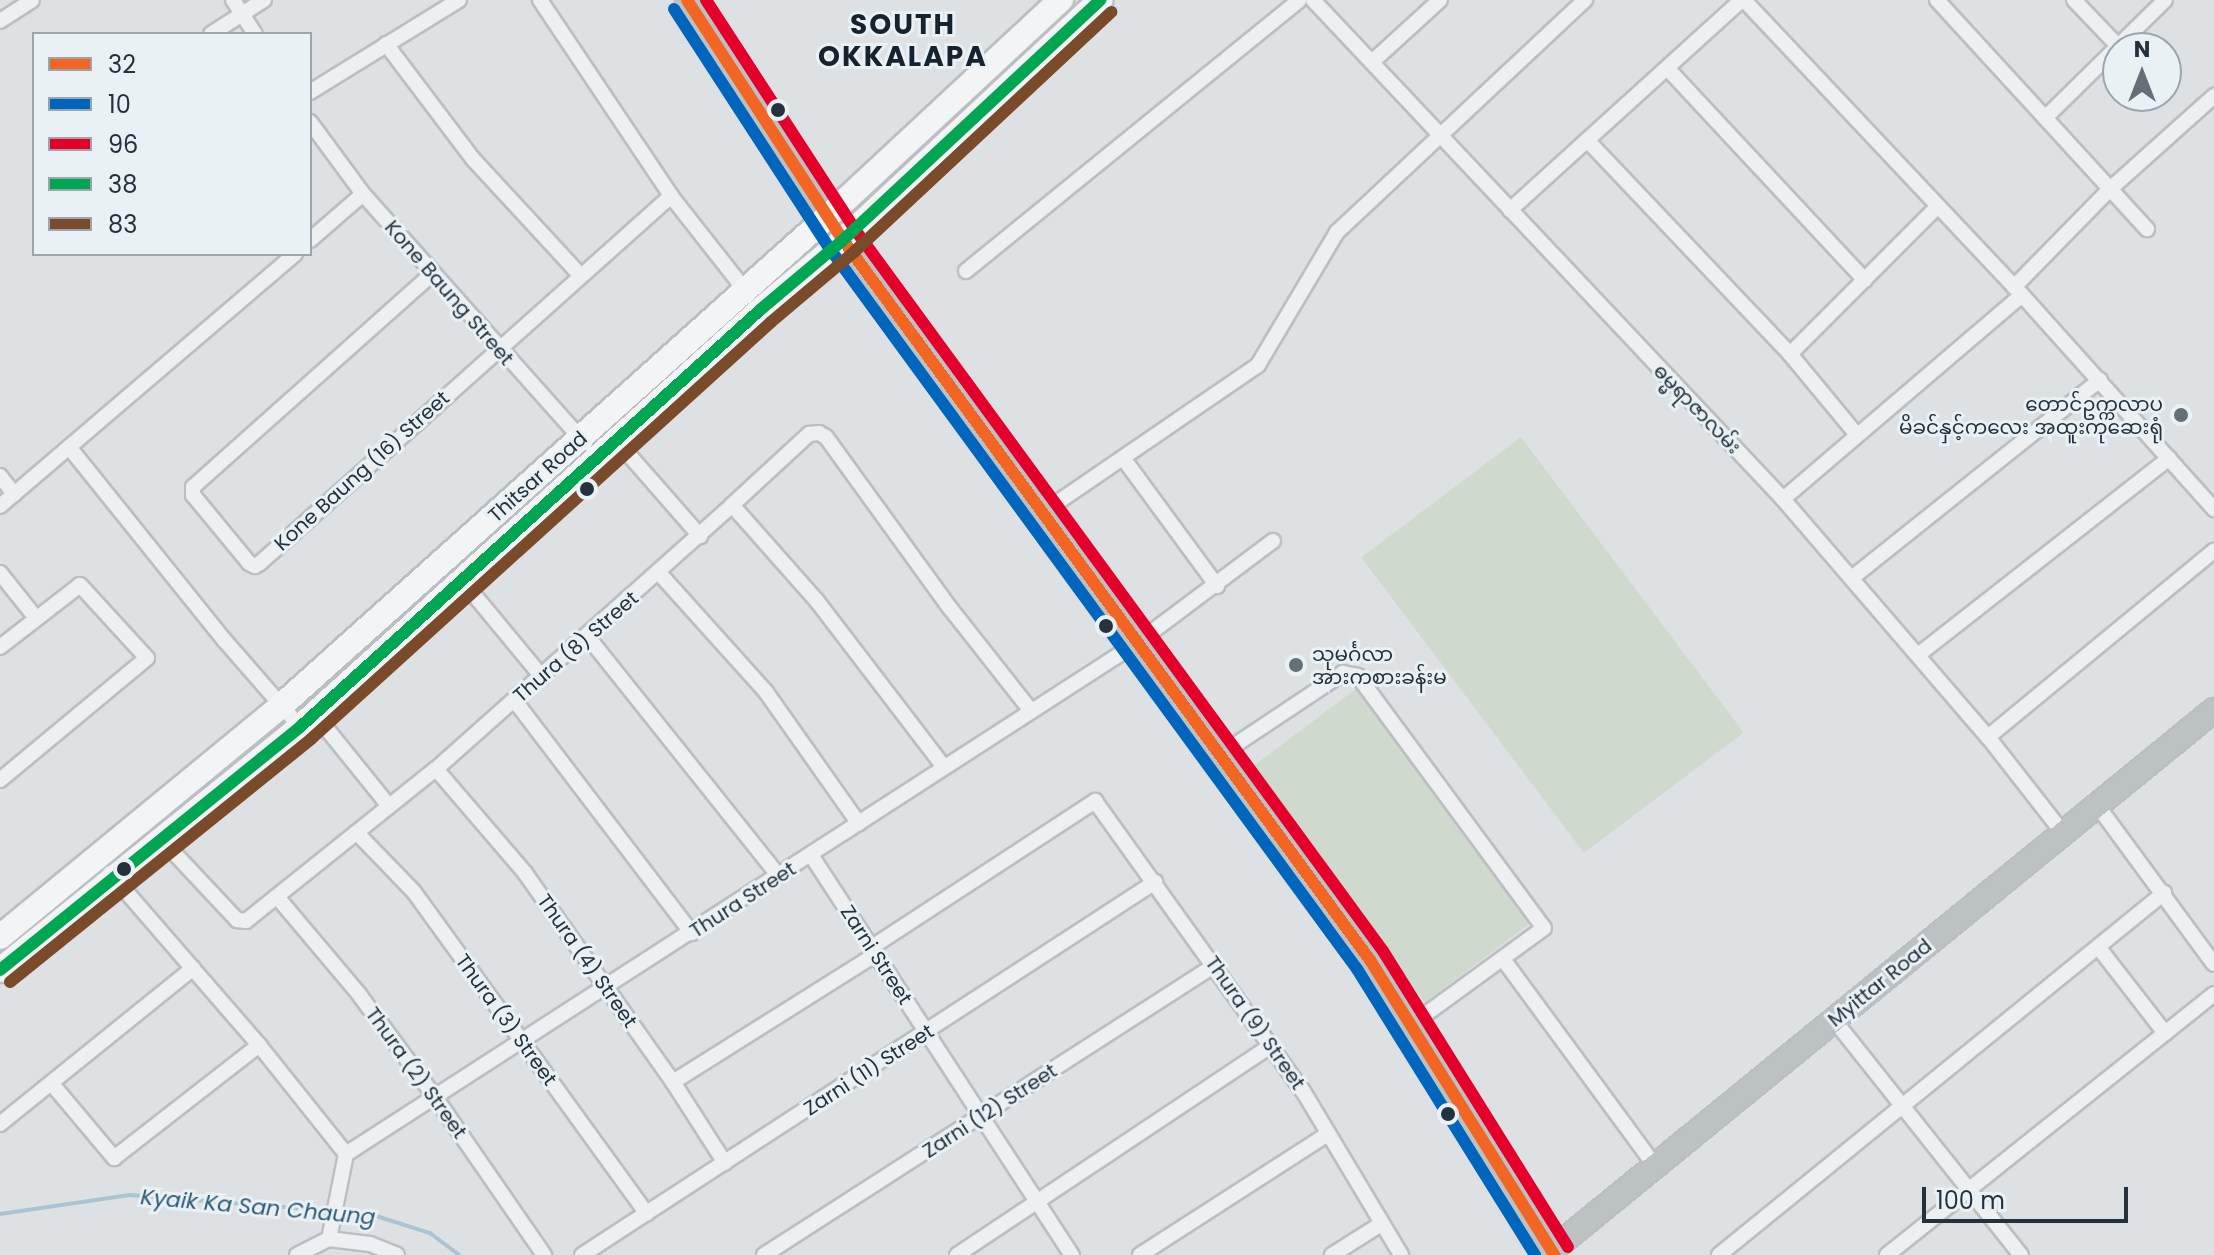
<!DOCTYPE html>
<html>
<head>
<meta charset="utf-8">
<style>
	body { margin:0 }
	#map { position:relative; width:2214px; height:1255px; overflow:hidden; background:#dee1e4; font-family:Poppins,"Noto Sans Myanmar",sans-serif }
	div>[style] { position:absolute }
	.green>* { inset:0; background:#d0d9cd; transform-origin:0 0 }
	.stream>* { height:4px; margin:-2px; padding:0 2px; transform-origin:2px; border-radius:2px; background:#a9c4d2 }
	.roads { filter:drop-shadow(2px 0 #bcbfc2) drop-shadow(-2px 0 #bcbfc2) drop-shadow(0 2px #bcbfc2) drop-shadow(0 -2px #bcbfc2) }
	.street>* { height:14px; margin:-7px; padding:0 7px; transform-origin:7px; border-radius:7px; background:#edeff1 }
	.secondary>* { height:22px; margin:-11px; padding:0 11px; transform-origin:11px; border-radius:11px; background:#bcc1c4 }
	.primary>* { height:24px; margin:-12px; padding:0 12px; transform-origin:12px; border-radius:12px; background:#f2f4f5 }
	.bus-1>* { height:12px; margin:-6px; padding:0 6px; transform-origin:6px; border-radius:6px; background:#f26522 }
	.bus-2>* { height:12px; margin:-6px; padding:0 6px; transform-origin:6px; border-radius:6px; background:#0065bd }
	.bus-3>* { height:12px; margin:-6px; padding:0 6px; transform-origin:6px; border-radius:6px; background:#e4002b }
	.bus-4>* { height:12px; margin:-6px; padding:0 6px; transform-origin:6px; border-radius:6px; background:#00a651 }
	.bus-5>* { height:12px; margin:-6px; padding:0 6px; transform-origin:6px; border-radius:6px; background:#7a4b2a }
	.dots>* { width:22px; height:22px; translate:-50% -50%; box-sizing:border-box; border:4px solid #eaf1f5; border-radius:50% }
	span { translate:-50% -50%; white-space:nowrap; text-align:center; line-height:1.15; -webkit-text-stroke:6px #eaf1f5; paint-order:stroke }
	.street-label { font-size:20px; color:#24323e }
	.poi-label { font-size:20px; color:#24323e }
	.right { translate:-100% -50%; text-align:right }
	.left { translate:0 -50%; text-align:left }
	.water-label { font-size:22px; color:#2b5a75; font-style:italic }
	.district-label { font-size:28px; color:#16232e; font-weight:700; letter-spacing:2px }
	.legend { position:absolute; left:32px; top:32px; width:280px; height:224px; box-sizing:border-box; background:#eaf1f5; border:2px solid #9ba5ac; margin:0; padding:10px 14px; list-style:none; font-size:24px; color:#24323e }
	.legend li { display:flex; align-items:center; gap:16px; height:40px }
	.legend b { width:40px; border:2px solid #9ba5ac }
	.north { position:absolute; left:2102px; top:32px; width:80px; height:80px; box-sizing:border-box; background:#eaf1f5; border:2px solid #9ba5ac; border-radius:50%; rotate:0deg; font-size:22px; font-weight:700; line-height:32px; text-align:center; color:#24323e }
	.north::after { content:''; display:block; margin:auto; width:28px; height:36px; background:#656f78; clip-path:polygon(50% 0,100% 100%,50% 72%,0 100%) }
	.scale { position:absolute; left:1922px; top:1187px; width:206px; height:36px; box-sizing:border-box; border:4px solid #24323e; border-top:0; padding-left:10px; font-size:24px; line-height:28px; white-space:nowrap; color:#24323e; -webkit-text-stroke:6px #eaf1f5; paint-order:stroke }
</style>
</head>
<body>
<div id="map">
	<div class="green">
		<div style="left:1521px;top:437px;width:370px;height:200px;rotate:53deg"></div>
		<div style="left:1369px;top:679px;width:292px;height:150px;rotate:53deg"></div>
	</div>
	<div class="stream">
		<div style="left:0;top:1214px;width:131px;rotate:-8.3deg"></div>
		<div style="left:130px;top:1195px;width:241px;rotate:4.5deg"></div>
		<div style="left:370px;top:1214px;width:63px;rotate:17.6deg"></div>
		<div style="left:430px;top:1233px;width:36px;rotate:37deg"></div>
	</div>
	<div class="roads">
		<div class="street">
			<div style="left:233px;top:0;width:40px;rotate:57.1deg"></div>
			<div style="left:540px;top:0;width:236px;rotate:56.2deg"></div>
			<div style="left:671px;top:196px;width:120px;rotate:51.8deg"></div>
			<div style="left:1313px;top:0;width:685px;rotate:46.71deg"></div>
			<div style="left:1783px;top:499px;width:314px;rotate:49.3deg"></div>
			<div style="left:1988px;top:737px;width:122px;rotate:52deg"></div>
			<div style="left:1744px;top:0;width:405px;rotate:46.7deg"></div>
			<div style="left:2022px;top:295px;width:288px;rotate:48.1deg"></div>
			<div style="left:1937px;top:0;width:311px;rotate:47.5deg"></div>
			<div style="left:2074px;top:0;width:64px;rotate:46.3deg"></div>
			<div style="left:0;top:21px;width:38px;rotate:-33deg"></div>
			<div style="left:211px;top:34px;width:63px;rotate:-32.7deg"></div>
			<div style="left:386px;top:44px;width:144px;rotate:52.9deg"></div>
			<div style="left:473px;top:159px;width:159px;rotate:47.3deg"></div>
			<div style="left:1372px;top:62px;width:92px;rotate:-42.4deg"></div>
			<div style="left:1667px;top:68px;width:290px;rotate:47deg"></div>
			<div style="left:310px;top:92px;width:175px;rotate:-31.7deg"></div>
			<div style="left:2045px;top:118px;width:168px;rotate:-44.5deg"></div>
			<div style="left:310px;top:122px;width:89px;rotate:53.6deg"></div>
			<div style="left:363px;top:194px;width:334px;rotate:48.3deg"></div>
			<div style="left:1587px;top:140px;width:295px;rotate:46.5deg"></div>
			<div style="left:1790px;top:354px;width:105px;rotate:50.4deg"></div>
			<div style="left:1510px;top:210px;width:313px;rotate:-42.2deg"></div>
			<div style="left:310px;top:240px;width:70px;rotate:-41deg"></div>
			<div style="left:966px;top:271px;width:429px;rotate:-39.1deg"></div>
			<div style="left:432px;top:274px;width:320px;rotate:138.3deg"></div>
			<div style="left:193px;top:487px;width:8px;rotate:90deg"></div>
			<div style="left:193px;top:495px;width:88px;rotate:50.5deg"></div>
			<div style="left:249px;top:563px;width:7px;rotate:27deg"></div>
			<div style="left:255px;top:566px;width:6px;rotate:-31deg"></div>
			<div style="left:260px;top:563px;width:551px;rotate:-41.76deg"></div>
			<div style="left:2014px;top:287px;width:137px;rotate:-45.6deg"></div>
			<div style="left:2110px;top:189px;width:140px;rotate:-41.8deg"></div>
			<div style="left:1790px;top:354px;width:208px;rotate:-45deg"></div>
			<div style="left:616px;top:440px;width:128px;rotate:48.8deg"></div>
			<div style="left:69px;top:447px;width:249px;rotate:51.2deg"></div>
			<div style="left:225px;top:641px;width:114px;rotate:48.9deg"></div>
			<div style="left:1123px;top:458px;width:159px;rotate:53.7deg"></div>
			<div style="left:0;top:476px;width:23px;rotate:52deg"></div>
			<div style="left:1783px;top:499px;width:314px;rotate:-40.5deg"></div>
			<div style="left:732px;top:505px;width:105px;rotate:-42.7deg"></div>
			<div style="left:809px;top:434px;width:10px;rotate:-6deg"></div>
			<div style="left:819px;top:433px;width:8px;rotate:30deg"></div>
			<div style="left:826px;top:437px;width:211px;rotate:54.1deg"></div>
			<div style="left:950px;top:608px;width:131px;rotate:51.8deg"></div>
			<div style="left:0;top:506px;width:388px;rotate:-40.5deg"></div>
			<div style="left:1042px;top:513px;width:262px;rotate:-34.4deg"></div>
			<div style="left:1258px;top:365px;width:155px;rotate:-59.3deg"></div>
			<div style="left:1337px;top:232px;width:340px;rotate:-43.1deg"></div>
			<div style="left:0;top:573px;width:58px;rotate:51.3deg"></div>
			<div style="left:659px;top:573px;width:160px;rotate:48deg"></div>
			<div style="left:766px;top:692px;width:161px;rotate:54.8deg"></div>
			<div style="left:1853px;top:577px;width:316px;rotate:-38.6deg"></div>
			<div style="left:461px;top:579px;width:127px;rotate:50.4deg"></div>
			<div style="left:588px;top:637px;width:305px;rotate:51.4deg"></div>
			<div style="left:0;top:647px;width:101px;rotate:-37.8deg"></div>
			<div style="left:80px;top:585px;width:99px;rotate:47.5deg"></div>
			<div style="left:147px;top:658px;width:191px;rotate:140.3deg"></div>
			<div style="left:1918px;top:655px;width:319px;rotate:-38.1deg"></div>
			<div style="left:515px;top:701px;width:292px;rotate:52.7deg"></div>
			<div style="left:314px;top:713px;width:119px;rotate:51.1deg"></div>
			<div style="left:1988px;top:737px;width:293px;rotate:-39.5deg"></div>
			<div style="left:1220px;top:755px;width:148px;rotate:-33.7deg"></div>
			<div style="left:1343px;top:673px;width:15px;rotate:11deg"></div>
			<div style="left:1358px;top:676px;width:313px;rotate:53.6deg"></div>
			<div style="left:1544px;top:928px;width:165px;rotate:143.9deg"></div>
			<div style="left:436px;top:769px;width:137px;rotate:49.4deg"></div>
			<div style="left:525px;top:873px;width:256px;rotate:54.7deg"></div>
			<div style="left:673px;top:1082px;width:96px;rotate:57.3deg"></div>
			<div style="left:2097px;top:805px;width:197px;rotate:53.7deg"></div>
			<div style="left:357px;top:833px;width:82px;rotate:46deg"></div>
			<div style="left:414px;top:892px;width:397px;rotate:54.1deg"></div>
			<div style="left:162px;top:840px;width:110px;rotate:46.8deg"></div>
			<div style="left:237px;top:920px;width:9px;rotate:6deg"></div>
			<div style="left:246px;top:921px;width:243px;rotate:-38.7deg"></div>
			<div style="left:436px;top:769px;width:397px;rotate:-41.7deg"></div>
			<div style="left:732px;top:505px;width:128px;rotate:48.5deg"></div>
			<div style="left:817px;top:601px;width:209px;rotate:52.6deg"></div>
			<div style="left:811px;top:855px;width:478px;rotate:56.9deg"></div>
			<div style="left:110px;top:873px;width:228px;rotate:49.1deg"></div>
			<div style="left:259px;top:1045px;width:139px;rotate:51.4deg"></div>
			<div style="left:278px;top:898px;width:124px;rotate:49.9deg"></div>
			<div style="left:358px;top:993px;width:129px;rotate:53.5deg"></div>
			<div style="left:435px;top:1097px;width:192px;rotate:55.4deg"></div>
			<div style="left:872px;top:947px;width:267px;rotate:-33.2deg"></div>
			<div style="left:1095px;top:801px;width:357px;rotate:54.4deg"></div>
			<div style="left:1303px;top:1091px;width:191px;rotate:59.1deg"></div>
			<div style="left:2099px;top:948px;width:108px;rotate:52.2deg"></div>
			<div style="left:1503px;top:959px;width:257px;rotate:53.7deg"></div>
			<div style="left:1834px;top:1020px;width:300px;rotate:51.5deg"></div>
			<div style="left:673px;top:1082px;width:240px;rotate:-32.2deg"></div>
			<div style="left:52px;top:1084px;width:97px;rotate:50deg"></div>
			<div style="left:114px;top:1158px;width:184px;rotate:-37.9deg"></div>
			<div style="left:0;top:1124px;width:248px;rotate:-38.9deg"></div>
			<div style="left:329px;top:1239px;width:41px;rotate:7deg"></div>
			<div style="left:370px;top:1244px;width:29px;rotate:22deg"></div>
			<div style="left:297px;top:1255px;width:36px;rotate:-27deg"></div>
			<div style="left:329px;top:1239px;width:87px;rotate:-78.7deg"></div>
			<div style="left:346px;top:1154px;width:942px;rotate:-32.86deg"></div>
			<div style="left:1137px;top:643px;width:170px;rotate:-36.9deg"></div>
			<div style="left:582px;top:1255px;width:684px;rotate:-33.06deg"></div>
			<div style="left:764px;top:1255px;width:536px;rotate:-32.74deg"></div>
			<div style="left:957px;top:1255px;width:376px;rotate:-33.7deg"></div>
			<div style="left:1140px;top:1255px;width:224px;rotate:-32.8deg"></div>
			<div style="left:1332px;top:1255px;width:58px;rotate:-32.3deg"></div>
			<div style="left:1719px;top:1255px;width:574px;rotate:-39.13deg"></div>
			<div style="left:1887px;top:1255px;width:418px;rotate:-38.6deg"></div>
		</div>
		<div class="secondary">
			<div style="left:687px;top:0;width:286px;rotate:57deg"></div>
			<div style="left:843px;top:240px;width:892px;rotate:53.8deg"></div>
			<div style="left:1370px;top:960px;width:348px;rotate:58deg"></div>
			<div style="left:1546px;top:1255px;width:862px;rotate:-39.21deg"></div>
		</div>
		<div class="primary">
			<div style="left:0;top:937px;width:365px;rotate:-39.4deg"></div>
			<div style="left:282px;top:705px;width:730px;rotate:-41.84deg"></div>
			<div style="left:826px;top:218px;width:321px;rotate:-42.9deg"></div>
			<div style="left:0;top:970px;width:386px;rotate:-39deg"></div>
			<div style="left:300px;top:727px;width:621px;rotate:-42.19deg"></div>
			<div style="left:760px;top:310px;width:109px;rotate:-40.1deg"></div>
			<div style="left:843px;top:240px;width:352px;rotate:-43deg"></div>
		</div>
	</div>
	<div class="bus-1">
		<div style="left:687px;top:0;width:286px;rotate:57deg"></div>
		<div style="left:843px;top:240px;width:892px;rotate:53.8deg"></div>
		<div style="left:1370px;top:960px;width:348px;rotate:58deg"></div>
	</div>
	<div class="bus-2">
		<div style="left:674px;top:9px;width:286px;rotate:57deg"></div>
		<div style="left:830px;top:249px;width:892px;rotate:53.8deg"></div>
		<div style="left:1357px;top:969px;width:337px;rotate:58.1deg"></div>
	</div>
	<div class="bus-3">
		<div style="left:706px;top:0;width:275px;rotate:57deg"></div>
		<div style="left:856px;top:231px;width:892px;rotate:53.8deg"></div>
		<div style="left:1383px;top:951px;width:349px;rotate:58deg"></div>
	</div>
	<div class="bus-4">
		<div style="left:0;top:970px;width:386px;rotate:-39deg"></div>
		<div style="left:300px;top:727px;width:621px;rotate:-42.19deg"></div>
		<div style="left:760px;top:310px;width:109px;rotate:-40.1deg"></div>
		<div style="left:843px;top:240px;width:352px;rotate:-43deg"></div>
	</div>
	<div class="bus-5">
		<div style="left:10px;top:982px;width:387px;rotate:-38.9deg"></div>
		<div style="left:311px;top:739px;width:621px;rotate:-42.19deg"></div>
		<div style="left:771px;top:322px;width:109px;rotate:-40.1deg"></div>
		<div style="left:854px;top:252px;width:352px;rotate:-43deg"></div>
	</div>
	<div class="dots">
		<div style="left:778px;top:110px;background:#24323e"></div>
		<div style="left:2181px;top:415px;background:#656f78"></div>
		<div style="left:587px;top:489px;background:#24323e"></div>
		<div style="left:1106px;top:626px;background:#24323e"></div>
		<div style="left:1296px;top:665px;background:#656f78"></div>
		<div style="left:124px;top:869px;background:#24323e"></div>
		<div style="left:1448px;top:1114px;background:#24323e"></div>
	</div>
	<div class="street-label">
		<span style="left:449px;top:293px;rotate:49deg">Kone Baung Street</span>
		<span style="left:1697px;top:409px;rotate:46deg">ဓမ္မရာဇာလမ်း</span>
		<span style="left:362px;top:471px;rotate:-42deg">Kone Baung (16) Street</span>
		<span style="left:538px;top:477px;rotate:-42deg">Thitsar Road</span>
		<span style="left:576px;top:647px;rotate:-41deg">Thura (8) Street</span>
		<span style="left:743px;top:900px;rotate:-33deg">Thura Street</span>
		<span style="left:876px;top:955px;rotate:57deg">Zarni Street</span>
		<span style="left:587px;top:961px;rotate:55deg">Thura (4) Street</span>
		<span style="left:1880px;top:983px;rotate:-39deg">Myittar Road</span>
		<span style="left:506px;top:1020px;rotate:54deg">Thura (3) Street</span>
		<span style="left:1255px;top:1023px;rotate:55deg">Thura (9) Street</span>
		<span style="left:869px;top:1070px;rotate:-33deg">Zarni (11) Street</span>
		<span style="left:416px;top:1073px;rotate:54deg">Thura (2) Street</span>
		<span style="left:990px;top:1111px;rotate:-33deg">Zarni (12) Street</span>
	</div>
	<div class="poi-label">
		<span class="right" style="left:2163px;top:416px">တောင်ဥက္ကလာပ<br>မိခင်နှင့်ကလေး အထူးကုဆေးရုံ</span>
		<span class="left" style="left:1312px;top:666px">သုမင်္ဂလာ<br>အားကစားခန်းမ</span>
	</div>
	<div class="water-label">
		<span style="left:258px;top:1207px;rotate:5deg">Kyaik Ka San Chaung</span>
	</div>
	<div class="district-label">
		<span style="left:903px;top:41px">SOUTH<br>OKKALAPA</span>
	</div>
	<ul class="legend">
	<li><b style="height:10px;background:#f26522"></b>32</li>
	<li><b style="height:10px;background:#0065bd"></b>10</li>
	<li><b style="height:10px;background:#e4002b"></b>96</li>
	<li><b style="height:10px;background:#00a651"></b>38</li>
	<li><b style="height:10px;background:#7a4b2a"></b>83</li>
	</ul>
	<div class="north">N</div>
	<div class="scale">100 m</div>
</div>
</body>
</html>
